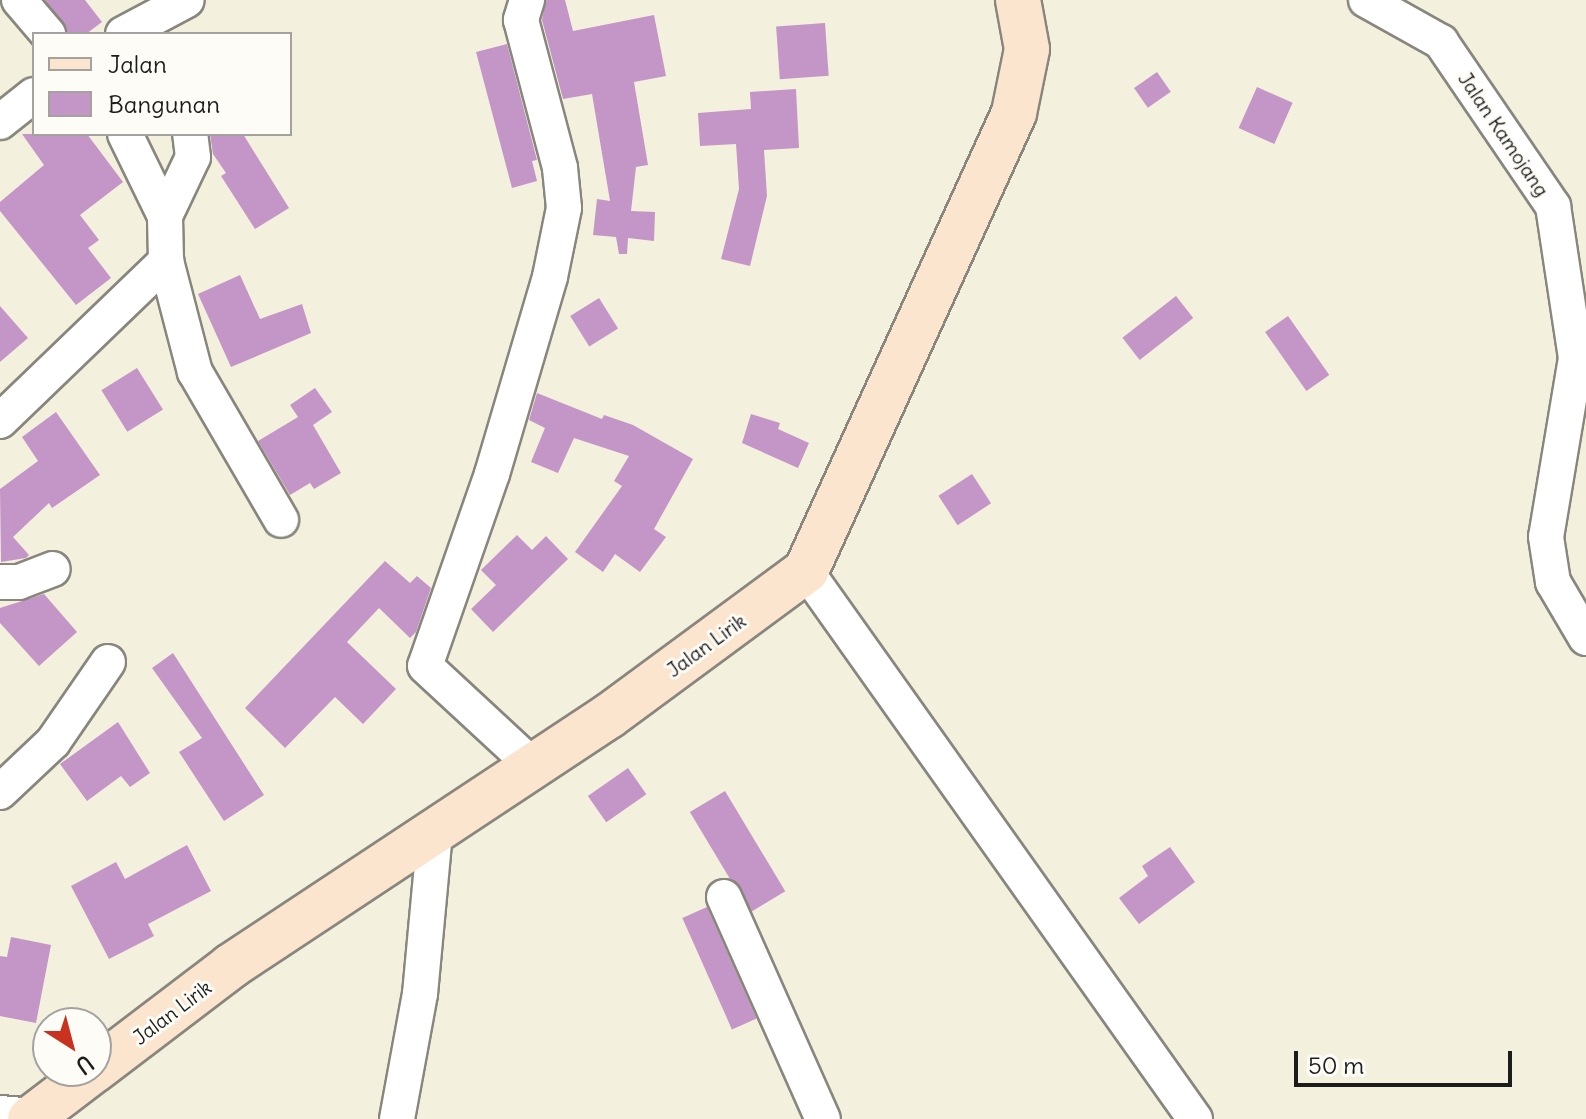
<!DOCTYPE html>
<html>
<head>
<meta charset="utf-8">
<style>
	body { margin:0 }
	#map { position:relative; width:1586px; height:1119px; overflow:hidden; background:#f4f0de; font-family:Delius,sans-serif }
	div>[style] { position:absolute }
	.building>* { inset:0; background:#c495c7; transform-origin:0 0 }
	.roads { filter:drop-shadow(2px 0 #88867d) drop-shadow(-2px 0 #88867d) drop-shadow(0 2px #88867d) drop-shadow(0 -2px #88867d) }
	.street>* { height:34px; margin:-17px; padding:0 17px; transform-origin:17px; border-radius:17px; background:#fff }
	.secondary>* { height:44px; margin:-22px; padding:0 22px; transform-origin:22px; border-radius:22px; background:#fce5cf }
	span { translate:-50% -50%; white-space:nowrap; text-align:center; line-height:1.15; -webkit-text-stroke:6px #fdfcf7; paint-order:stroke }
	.street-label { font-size:20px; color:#1c1c1c }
	.legend { position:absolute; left:32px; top:32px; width:260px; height:104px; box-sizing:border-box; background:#fdfcf7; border:2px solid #a3a29f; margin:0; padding:10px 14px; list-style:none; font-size:24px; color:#1c1c1c }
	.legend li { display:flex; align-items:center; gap:16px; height:40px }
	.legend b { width:40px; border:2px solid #a3a29f }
	.north { position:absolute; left:32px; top:1007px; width:80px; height:80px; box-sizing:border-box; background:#fdfcf7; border:2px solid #a3a29f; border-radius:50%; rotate:144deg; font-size:22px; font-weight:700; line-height:32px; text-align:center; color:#1c1c1c }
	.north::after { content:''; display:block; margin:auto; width:28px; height:36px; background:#c8321e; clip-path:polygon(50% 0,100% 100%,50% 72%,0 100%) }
	.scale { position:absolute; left:1294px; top:1051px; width:218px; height:36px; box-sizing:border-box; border:4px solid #1c1c1c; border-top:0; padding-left:10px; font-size:24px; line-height:28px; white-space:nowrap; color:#1c1c1c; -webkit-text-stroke:6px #fdfcf7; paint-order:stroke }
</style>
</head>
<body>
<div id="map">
	<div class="building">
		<div style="clip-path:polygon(45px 0,85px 0,102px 22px,86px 34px,67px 34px)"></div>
		<div style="clip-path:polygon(546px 0,565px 0,573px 31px,654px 15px,666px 76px,634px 82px,648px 165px,636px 167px,631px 211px,655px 212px,654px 241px,628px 238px,627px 254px,619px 254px,616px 237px,593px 235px,597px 199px,610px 201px,592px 94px,563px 99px,542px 20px)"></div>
		<div style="left:825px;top:23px;width:53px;height:49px;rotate:86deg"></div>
		<div style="clip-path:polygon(507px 44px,537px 160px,532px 161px,537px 181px,512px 188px,476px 52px)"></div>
		<div style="left:1157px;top:72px;width:24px;height:28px;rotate:55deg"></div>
		<div style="left:1257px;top:87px;width:39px;height:45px;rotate:24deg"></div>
		<div style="clip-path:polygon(796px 89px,799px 148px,764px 150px,767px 196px,750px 266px,721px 259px,739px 189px,736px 144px,700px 146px,698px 113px,751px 109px,750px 92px)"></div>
		<div style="clip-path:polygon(22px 134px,87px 134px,123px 182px,80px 215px,99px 240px,88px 248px,111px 278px,76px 305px,0 211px,0 202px,44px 165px)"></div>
		<div style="clip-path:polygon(210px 134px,243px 134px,289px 208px,255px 229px,221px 176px,226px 173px,213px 154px)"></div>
		<div style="clip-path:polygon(240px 275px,260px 319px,302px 304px,311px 333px,231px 367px,198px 294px)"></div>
		<div style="left:1176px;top:296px;width:28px;height:68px;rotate:52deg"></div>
		<div style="left:599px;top:298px;width:36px;height:34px;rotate:58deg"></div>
		<div style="clip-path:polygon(0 306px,28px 338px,0 362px)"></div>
		<div style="left:1288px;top:316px;width:72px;height:28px;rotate:55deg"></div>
		<div style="left:137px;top:368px;width:49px;height:42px;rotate:58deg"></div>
		<div style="clip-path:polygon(315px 388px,332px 412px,313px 425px,341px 473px,314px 489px,310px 483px,290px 495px,258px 441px,298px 417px,290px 405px)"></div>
		<div style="clip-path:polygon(537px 393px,602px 419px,604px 415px,633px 425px,693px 459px,654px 529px,666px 537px,640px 572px,615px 554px,603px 572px,575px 552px,622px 486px,614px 481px,629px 456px,574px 438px,558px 473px,531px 462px,545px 428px,529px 420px)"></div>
		<div style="clip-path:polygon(56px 412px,100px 475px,52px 508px,49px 503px,13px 537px,29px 555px,26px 558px,1px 562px,0 489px,38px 461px,22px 437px)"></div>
		<div style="clip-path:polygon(751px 414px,780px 423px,778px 429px,809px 443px,798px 468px,742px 443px)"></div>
		<div style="left:972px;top:474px;width:35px;height:40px;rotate:57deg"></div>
		<div style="clip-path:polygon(517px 535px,532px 550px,546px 536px,568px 559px,493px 632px,471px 609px,496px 585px,481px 570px)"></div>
		<div style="clip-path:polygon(385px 561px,410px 583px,417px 576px,431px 588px,416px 632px,410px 638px,379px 608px,347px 642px,396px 689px,363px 724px,335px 697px,285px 748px,245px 708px)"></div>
		<div style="clip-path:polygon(44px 594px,77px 632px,39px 666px,0 623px,0 608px)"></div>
		<div style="clip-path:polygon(173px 653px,264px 795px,224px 821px,179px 752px,202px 738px,152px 668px)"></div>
		<div style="clip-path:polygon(118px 722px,150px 773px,130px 787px,121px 776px,87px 801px,60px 764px)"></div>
		<div style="left:628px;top:768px;width:32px;height:49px;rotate:55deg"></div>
		<div style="left:725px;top:791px;width:117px;height:41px;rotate:59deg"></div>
		<div style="clip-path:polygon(187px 845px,211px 891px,148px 924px,154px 936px,109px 959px,71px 886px,116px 862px,125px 879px)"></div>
		<div style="clip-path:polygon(1170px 847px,1195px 882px,1139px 924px,1119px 898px,1148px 876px,1142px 866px)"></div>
		<div style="left:707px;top:907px;width:122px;height:27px;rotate:66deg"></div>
		<div style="clip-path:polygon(11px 937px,51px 945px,36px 1023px,0 1016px,0 956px,7px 957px)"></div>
	</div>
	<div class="roads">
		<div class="street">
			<div style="left:19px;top:0;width:45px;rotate:49.5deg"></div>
			<div style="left:527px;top:0;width:21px;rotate:107deg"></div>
			<div style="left:521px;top:20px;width:153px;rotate:75.2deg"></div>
			<div style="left:560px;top:168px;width:40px;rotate:84.3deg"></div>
			<div style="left:564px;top:208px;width:70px;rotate:101.5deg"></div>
			<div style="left:550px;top:277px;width:205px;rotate:106.4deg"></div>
			<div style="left:492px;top:474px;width:203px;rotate:109.2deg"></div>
			<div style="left:425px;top:666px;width:147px;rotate:42.8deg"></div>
			<div style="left:1366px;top:0;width:86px;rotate:29.2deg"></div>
			<div style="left:1441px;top:42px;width:199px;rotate:55.7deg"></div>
			<div style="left:1553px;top:206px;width:154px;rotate:81.4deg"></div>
			<div style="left:1576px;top:358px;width:181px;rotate:99.5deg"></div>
			<div style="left:1546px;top:537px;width:46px;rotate:81.2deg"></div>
			<div style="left:1553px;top:582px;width:65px;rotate:59.5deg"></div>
			<div style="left:123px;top:34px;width:72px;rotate:-28deg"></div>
			<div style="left:0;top:122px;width:43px;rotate:-38.5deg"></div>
			<div style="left:165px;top:216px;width:65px;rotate:-64.6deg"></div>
			<div style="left:193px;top:157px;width:23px;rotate:-97deg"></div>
			<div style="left:166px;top:261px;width:115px;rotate:75.4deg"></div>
			<div style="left:195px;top:372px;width:171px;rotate:59.8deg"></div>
			<div style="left:0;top:421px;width:231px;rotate:-43.9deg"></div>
			<div style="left:166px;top:261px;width:45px;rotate:-91.3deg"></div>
			<div style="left:165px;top:216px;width:91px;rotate:-116deg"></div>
			<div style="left:806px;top:571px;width:672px;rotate:54.63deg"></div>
			<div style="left:0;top:582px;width:19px"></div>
			<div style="left:19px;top:582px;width:36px;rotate:-21deg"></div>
			<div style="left:0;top:792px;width:73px;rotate:-43.3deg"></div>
			<div style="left:53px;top:742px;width:97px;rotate:-55.5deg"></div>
			<div style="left:724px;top:897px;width:243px;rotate:66deg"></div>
			<div style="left:0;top:1113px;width:34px;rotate:5deg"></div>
			<div style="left:397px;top:1119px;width:127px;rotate:-79.6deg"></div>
			<div style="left:420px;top:994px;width:164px;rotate:-84.7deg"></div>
		</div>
		<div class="secondary">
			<div style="left:96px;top:1069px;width:170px;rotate:-37.3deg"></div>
			<div style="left:231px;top:966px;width:453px;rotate:-33.5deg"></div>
			<div style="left:609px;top:716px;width:245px;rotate:-36.4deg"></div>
			<div style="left:806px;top:571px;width:503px;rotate:-65.57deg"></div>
			<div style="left:1014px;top:113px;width:65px;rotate:-78.5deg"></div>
			<div style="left:1027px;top:49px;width:50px;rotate:-100.4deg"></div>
			<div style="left:30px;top:1119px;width:79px;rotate:-37.3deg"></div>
		</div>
	</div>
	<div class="street-label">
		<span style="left:1504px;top:134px;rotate:56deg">Jalan Kamojang</span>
		<span style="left:706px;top:645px;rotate:-36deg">Jalan Lirik</span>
		<span style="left:172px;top:1012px;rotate:-37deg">Jalan Lirik</span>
	</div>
	<ul class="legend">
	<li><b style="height:10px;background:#fce5cf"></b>Jalan</li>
	<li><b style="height:22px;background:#c495c7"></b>Bangunan</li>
	</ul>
	<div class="north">U</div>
	<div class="scale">50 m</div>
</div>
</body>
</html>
